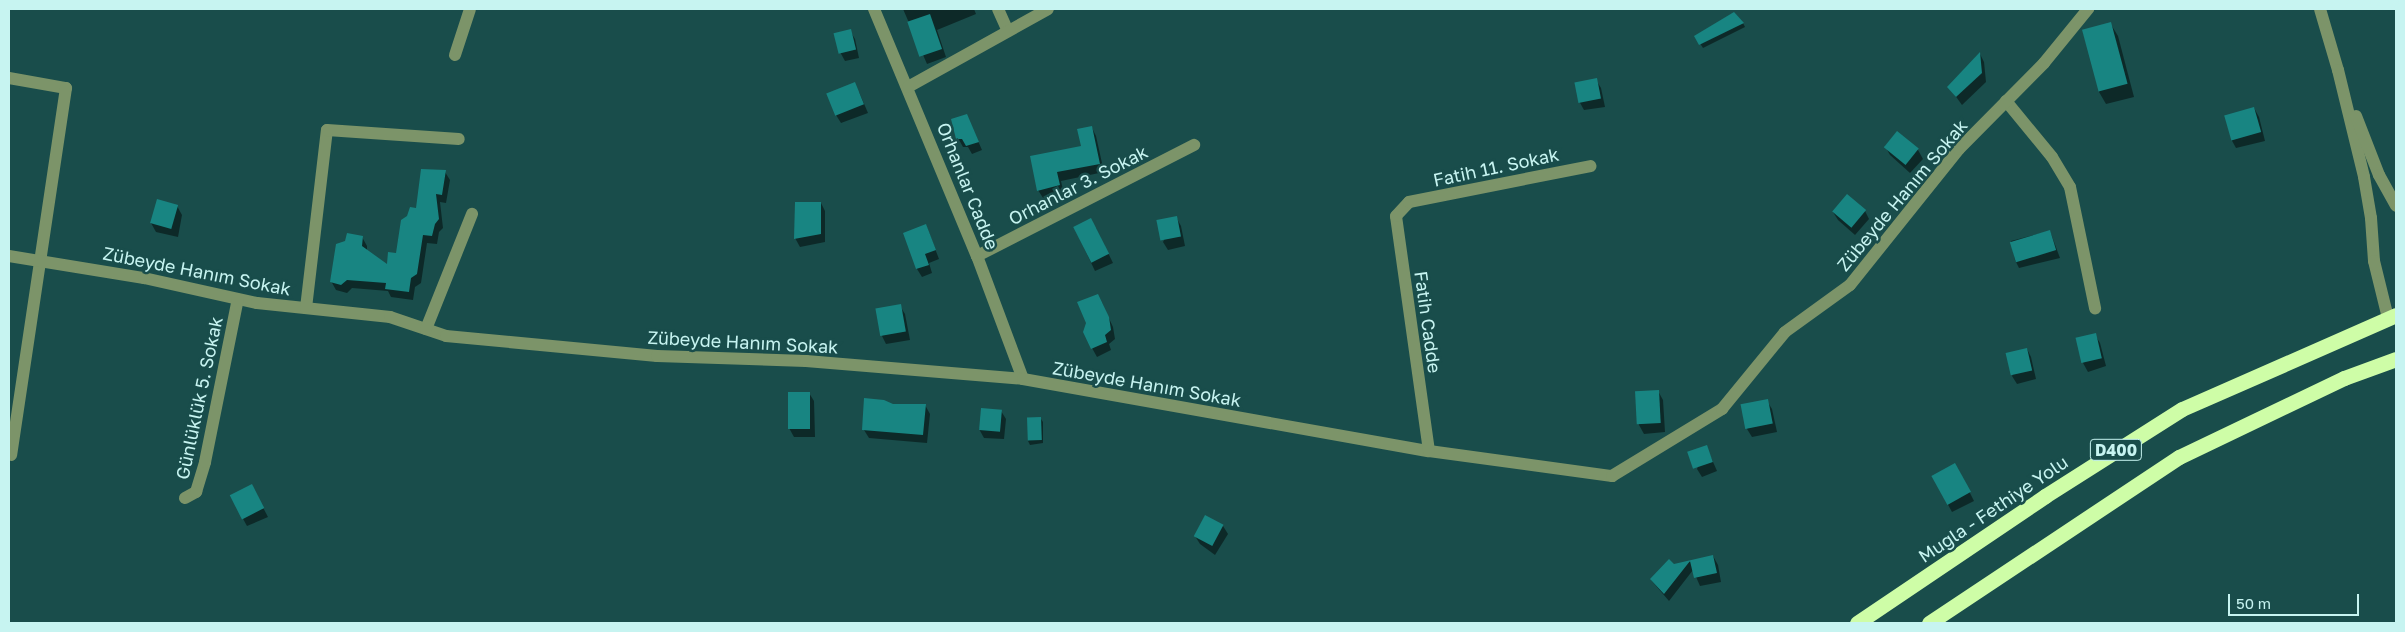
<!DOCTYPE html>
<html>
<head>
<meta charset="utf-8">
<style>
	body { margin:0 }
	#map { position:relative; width:2405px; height:632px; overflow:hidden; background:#194d4b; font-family:"Golos Text",sans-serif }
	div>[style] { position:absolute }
	.shadow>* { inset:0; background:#0007 }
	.building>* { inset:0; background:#188582; transform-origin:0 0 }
	.minor>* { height:12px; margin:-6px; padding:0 6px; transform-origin:6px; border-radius:6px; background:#7c9469 }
	.highway>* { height:15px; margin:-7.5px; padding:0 7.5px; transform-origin:7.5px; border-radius:7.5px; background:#cefda7 }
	span { translate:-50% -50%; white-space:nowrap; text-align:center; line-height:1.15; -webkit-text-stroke:5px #194d4b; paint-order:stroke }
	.shield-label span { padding:1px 4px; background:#194d4b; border:1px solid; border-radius:4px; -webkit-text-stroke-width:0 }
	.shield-label { font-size:16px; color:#c7f4f1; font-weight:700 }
	.street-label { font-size:18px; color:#c7f4f1 }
	.frame { position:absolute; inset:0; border:10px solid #c7f4f1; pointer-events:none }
	.scale { position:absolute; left:2228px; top:594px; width:131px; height:22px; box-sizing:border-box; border:2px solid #c7f4f1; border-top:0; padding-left:6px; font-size:15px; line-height:18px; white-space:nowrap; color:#c7f4f1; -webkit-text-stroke:4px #194d4b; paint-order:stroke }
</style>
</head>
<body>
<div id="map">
	<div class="shadow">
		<div style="clip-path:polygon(903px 9px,974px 9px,976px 14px,937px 30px,946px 57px,927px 64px)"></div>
		<div style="clip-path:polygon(1743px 23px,1745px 27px,1703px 48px,1696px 37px)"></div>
		<div style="clip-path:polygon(2110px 23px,2118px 36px,2134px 97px,2106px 104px,2099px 92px)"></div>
		<div style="clip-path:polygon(850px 31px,855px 39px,859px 58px,845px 61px,840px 52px)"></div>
		<div style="clip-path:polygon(1980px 54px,1984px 62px,1986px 82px,1962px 105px,1949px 87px)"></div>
		<div style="clip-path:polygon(1596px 80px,1601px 88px,1605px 107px,1584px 110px,1579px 101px)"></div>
		<div style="clip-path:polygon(859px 92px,868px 113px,841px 123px,836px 115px)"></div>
		<div style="clip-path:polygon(2254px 108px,2259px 117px,2265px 141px,2236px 148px,2231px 139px)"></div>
		<div style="clip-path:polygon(967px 116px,982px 150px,972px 154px,968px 147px,963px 147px,958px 138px)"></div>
		<div style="clip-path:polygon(1092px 128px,1096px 136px,1104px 172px,1061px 181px,1064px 194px,1043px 198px,1038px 190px,1082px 147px)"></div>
		<div style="clip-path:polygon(1897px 132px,1918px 150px,1923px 159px,1910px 173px,1890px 155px,1885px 146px)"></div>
		<div style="clip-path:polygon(445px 172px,450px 180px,446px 203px,440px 202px,443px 228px,439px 232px,437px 244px,427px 243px,421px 283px,415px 287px,413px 300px,391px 297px,388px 291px,352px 288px,347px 293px,336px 290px,331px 281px,362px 237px,367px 246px,367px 251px,388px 266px,397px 255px,417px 209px)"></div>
		<div style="clip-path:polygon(158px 200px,177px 206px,182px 215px,178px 237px,156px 232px,151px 223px)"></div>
		<div style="clip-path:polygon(821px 203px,825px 211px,825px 242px,800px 247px,795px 238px)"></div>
		<div style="clip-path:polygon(1865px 211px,1869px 219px,1855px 235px,1838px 220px,1833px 212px)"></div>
		<div style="clip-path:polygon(1176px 217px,1181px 226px,1185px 246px,1168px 250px,1163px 242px)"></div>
		<div style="clip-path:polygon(926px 225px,939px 259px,929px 263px,932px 273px,922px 277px,917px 269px)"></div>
		<div style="clip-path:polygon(1074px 227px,1096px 228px,1113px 263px,1095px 271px)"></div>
		<div style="clip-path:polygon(2050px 231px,2060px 258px,2019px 268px,2015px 260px,2011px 241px)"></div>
		<div style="clip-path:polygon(1102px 303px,1113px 327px,1115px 339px,1109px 344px,1111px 350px,1097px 357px,1092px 348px)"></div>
		<div style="clip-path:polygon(900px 306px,905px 314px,910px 340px,886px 344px,882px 336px)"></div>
		<div style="clip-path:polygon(2095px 335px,2100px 343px,2106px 366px,2088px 372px,2083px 363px)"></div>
		<div style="clip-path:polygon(2027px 349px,2031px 357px,2036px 379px,2017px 384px,2012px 376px)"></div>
		<div style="clip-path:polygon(1658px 391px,1663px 400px,1665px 432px,1644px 434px,1639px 425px,1636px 393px)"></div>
		<div style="clip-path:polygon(809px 393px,814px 401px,815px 437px,794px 437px,789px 428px)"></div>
		<div style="clip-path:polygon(1767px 401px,1772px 409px,1777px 432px,1752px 437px,1747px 429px)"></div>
		<div style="clip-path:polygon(925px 405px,930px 414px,927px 443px,869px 438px,864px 430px,892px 406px)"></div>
		<div style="clip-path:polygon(1001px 411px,1006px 419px,1004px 439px,984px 438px,979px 429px)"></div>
		<div style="clip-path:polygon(1041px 419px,1043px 422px,1043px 443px,1030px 445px,1028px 441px)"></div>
		<div style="clip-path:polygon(1706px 446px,1717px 471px,1702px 477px,1697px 469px)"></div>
		<div style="clip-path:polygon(1960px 473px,1974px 501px,1952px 512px,1933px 477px)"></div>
		<div style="clip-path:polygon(256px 494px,268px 517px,247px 526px,242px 517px)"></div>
		<div style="clip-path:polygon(1223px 526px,1228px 534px,1215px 555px,1200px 544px,1195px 536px)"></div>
		<div style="clip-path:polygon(1713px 556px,1718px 565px,1721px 582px,1700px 586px,1693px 570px,1669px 601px,1651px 580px,1674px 566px)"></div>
	</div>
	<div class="building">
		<div style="clip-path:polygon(1734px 12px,1744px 23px,1699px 45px,1694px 36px)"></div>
		<div style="left:930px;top:14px;width:37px;height:24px;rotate:71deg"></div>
		<div style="left:2111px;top:22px;width:64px;height:30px;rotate:75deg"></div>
		<div style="left:851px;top:29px;width:21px;height:18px;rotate:76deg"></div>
		<div style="clip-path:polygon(1980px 52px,1982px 73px,1956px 97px,1947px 87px)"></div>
		<div style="left:1597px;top:78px;width:21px;height:23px;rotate:79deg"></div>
		<div style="left:855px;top:82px;width:24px;height:31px;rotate:68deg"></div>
		<div style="left:2254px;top:107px;width:26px;height:31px;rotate:74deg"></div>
		<div style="clip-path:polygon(967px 114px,979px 142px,966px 146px,962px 139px,956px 139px,951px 119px)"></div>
		<div style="clip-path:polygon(1092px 126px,1100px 164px,1057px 172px,1060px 185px,1037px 191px,1030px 156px,1081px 146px,1077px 129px)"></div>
		<div style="left:1897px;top:131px;width:28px;height:21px;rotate:39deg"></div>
		<div style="clip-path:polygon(421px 169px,446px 170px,442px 195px,436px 194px,439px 219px,435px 224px,432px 236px,423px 235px,417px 274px,411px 278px,409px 292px,385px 289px,386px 283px,347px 280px,341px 285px,330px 282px,336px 244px,345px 241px,347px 233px,363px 236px,362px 246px,387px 264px,388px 252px,396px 253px,401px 220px,407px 216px,410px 207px,416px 208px)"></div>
		<div style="left:1847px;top:194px;width:25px;height:23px;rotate:40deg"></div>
		<div style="left:157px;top:199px;width:22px;height:25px;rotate:16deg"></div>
		<div style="clip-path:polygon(795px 202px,821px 202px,821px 234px,794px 239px)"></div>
		<div style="left:1177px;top:216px;width:21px;height:21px;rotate:79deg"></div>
		<div style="left:1091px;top:218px;width:40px;height:20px;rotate:63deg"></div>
		<div style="clip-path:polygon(926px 224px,936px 250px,925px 254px,929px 265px,916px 269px,903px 233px)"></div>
		<div style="left:2050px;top:230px;width:21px;height:42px;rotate:73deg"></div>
		<div style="clip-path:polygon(1098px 294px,1109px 317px,1111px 330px,1105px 335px,1107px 342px,1091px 349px,1083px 332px,1086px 323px,1077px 302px)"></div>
		<div style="left:901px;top:304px;width:28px;height:26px;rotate:80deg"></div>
		<div style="left:2096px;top:333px;width:26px;height:21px;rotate:77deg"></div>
		<div style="left:2027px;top:348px;width:23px;height:22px;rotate:77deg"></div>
		<div style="left:1659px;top:390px;width:33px;height:24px;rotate:87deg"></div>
		<div style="left:788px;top:392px;width:22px;height:37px"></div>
		<div style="clip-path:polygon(864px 398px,884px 400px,893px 404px,926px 404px,923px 435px,862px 430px)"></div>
		<div style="left:1768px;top:399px;width:25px;height:28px;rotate:79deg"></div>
		<div style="left:981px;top:408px;width:21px;height:22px;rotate:5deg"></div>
		<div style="left:1041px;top:417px;width:23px;height:14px;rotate:88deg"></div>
		<div style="left:1707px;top:445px;width:18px;height:21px;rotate:71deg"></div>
		<div style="left:1955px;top:463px;width:33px;height:27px;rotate:61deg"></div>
		<div style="left:252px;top:484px;width:27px;height:25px;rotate:63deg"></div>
		<div style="left:1205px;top:515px;width:21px;height:24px;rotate:28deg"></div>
		<div style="clip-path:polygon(1713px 555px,1717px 573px,1694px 578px,1690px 561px,1664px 594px,1650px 579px,1669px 559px,1674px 564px)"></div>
	</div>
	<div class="minor">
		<div style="left:874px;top:9px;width:268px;rotate:67.4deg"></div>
		<div style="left:977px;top:256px;width:131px;rotate:69.5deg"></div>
		<div style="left:998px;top:9px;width:24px;rotate:66deg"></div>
		<div style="left:2320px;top:9px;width:64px;rotate:73.6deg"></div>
		<div style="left:2338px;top:70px;width:110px;rotate:76.3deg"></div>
		<div style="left:2364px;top:177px;width:42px;rotate:80.3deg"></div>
		<div style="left:2371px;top:218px;width:43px;rotate:86deg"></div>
		<div style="left:2374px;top:261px;width:59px;rotate:76.2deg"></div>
		<div style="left:455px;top:55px;width:48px;rotate:-71.9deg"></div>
		<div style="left:9px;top:78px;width:58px;rotate:10deg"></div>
		<div style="left:66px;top:88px;width:371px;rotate:98.5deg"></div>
		<div style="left:908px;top:87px;width:160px;rotate:-29.1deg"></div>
		<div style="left:2006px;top:101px;width:72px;rotate:50.6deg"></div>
		<div style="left:2052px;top:157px;width:35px;rotate:59deg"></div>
		<div style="left:2070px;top:187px;width:124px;rotate:78.3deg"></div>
		<div style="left:2356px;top:116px;width:63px;rotate:68.7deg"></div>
		<div style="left:2379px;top:175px;width:35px;rotate:61deg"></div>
		<div style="left:9px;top:256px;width:137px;rotate:9.3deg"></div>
		<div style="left:144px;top:278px;width:116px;rotate:12.5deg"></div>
		<div style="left:257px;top:303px;width:134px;rotate:6deg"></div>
		<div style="left:390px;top:317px;width:59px;rotate:18.7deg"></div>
		<div style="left:446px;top:336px;width:212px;rotate:5.4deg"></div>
		<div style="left:657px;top:356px;width:149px;rotate:1.9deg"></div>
		<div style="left:806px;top:361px;width:218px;rotate:4.7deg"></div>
		<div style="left:1023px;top:379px;width:412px;rotate:10.1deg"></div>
		<div style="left:1429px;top:451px;width:185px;rotate:7.8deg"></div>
		<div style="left:1612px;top:476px;width:129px;rotate:-31.3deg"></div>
		<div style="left:1722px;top:409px;width:99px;rotate:-50.7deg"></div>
		<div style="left:1785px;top:332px;width:80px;rotate:-35.9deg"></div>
		<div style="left:1850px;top:285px;width:174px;rotate:-51.3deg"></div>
		<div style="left:1959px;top:149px;width:121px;rotate:-45.3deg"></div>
		<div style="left:2044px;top:63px;width:70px;rotate:-50.8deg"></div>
		<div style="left:977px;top:256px;width:244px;rotate:-27.1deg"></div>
		<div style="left:306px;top:308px;width:179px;rotate:-83.3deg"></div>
		<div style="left:327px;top:130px;width:132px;rotate:3.9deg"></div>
		<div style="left:426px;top:329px;width:124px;rotate:-68.2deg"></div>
		<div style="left:1429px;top:451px;width:237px;rotate:-98deg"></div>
		<div style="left:1396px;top:216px;width:19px;rotate:-47deg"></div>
		<div style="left:1409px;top:202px;width:185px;rotate:-11.2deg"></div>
		<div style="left:185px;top:498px;width:13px;rotate:-29deg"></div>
		<div style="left:196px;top:492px;width:31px;rotate:-73deg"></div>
		<div style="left:205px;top:462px;width:166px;rotate:-78.6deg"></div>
	</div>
	<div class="highway">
		<div style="left:1857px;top:623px;width:227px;rotate:-34deg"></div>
		<div style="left:2045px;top:496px;width:162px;rotate:-32.4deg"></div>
		<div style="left:2182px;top:409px;width:234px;rotate:-23.7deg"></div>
		<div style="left:1929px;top:623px;width:300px;rotate:-33.6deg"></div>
		<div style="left:2179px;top:457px;width:183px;rotate:-25.6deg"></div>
		<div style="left:2344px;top:378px;width:55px;rotate:-20.1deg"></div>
	</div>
	<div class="shield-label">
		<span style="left:2116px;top:450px">D400</span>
	</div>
	<div class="street-label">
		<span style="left:1496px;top:167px;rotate:-12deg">Fatih 11. Sokak</span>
		<span style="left:1078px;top:185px;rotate:-27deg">Orhanlar 3. Sokak</span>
		<span style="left:968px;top:186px;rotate:68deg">Orhanlar Cadde</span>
		<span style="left:1902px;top:195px;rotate:-50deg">Zübeyde Hanım Sokak</span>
		<span style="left:197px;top:271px;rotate:11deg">Zübeyde Hanım Sokak</span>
		<span style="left:1428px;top:322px;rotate:82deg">Fatih Cadde</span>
		<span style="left:743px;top:342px;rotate:3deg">Zübeyde Hanım Sokak</span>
		<span style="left:1147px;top:384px;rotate:10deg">Zübeyde Hanım Sokak</span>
		<span style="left:199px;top:398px;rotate:-78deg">Günlüklük 5. Sokak</span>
		<span style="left:1993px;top:509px;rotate:-34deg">Muğla - Fethiye Yolu</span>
	</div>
	<div class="frame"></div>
	<div class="scale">50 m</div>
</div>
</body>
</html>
